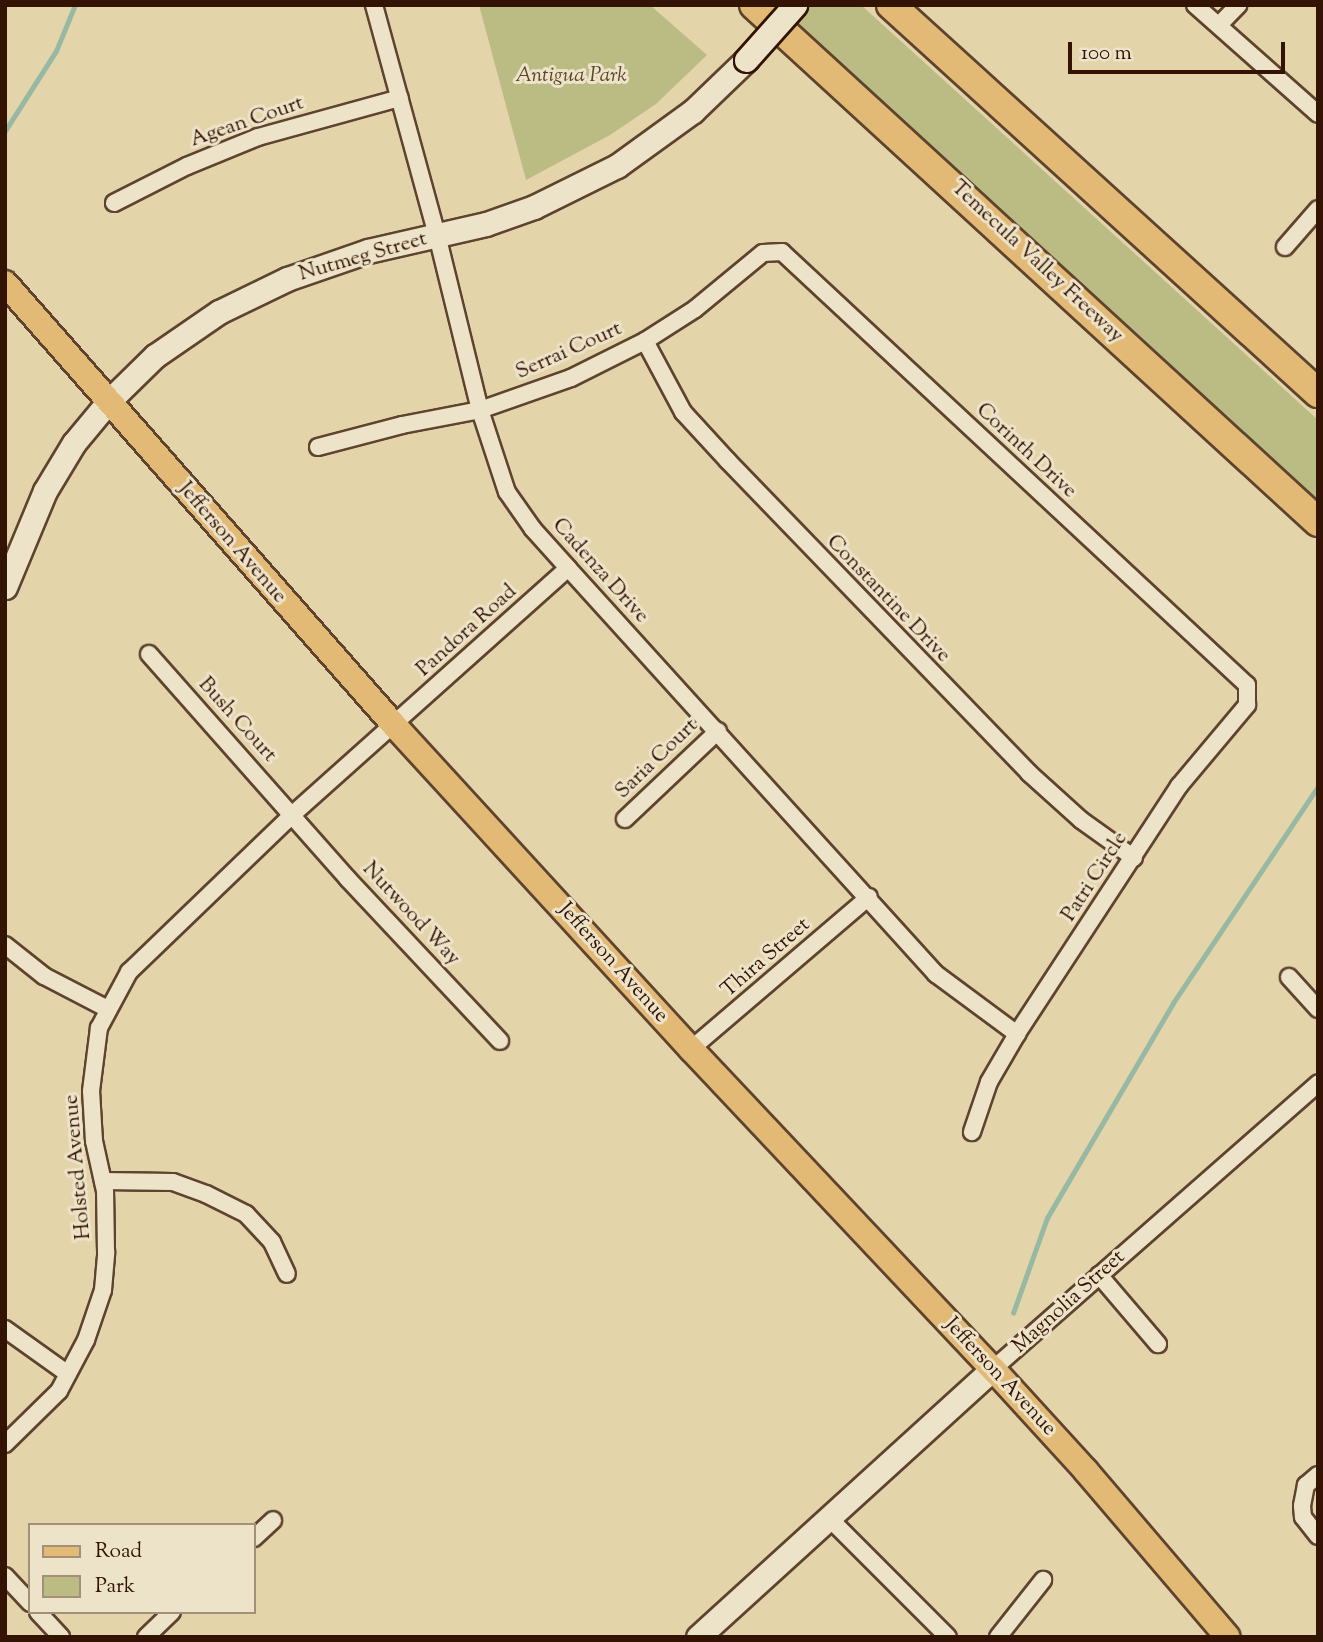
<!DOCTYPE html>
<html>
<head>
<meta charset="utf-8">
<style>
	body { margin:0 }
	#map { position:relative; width:1323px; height:1642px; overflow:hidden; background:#e4d4aa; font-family:"Sorts Mill Goudy",serif }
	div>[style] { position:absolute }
	.green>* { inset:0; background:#bbbb84 }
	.stream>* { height:4.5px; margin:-2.25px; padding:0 2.25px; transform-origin:2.25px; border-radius:2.25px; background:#97b9a3 }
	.roads { filter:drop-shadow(2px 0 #5e432e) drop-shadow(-2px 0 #5e432e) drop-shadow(0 2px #5e432e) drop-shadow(0 -2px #5e432e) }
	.street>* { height:16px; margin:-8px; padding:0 8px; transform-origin:8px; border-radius:8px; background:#ede3c8 }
	.secondary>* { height:23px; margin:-11.5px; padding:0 11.5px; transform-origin:11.5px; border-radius:11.5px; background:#ede3c8 }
	.primary>* { height:24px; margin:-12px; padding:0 12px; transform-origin:12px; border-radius:12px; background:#e2ba75 }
	.highway>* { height:28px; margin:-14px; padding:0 14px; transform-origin:14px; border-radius:14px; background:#e2ba75 }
	.bridges { filter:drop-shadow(2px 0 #321304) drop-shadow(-2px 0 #321304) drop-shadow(0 2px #321304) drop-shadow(0 -2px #321304) }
	.secondary-bridge>* { height:23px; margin:-11.5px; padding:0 11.5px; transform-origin:11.5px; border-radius:11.5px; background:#ede3c8 }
	span { translate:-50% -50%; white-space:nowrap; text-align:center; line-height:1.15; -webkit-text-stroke:6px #ede3c8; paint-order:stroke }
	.park-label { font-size:21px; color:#5b452a; font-style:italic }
	.street-label { font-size:21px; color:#321304 }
	.frame { position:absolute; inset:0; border:7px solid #321304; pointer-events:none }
	.legend { position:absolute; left:28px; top:1523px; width:228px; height:91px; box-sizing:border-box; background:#ede3c8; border:2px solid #a2907a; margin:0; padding:9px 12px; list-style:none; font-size:21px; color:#321304 }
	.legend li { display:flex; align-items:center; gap:14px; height:35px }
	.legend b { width:35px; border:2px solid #a2907a }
	.scale { position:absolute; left:1068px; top:42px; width:217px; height:32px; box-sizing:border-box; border:4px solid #321304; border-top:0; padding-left:9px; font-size:21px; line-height:24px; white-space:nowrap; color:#321304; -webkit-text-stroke:5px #ede3c8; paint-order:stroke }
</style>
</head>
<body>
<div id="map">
	<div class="green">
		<div style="clip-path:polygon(479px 5px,650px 5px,707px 55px,656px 104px,610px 135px,526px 180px)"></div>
		<div style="clip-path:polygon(801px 5px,861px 5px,1318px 420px,1318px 502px,790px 17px)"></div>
	</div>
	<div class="stream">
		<div style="left:5px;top:131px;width:95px;rotate:-57.5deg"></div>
		<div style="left:56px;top:51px;width:50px;rotate:-67.6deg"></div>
		<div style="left:1013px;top:1313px;width:101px;rotate:-70.3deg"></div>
		<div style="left:1047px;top:1218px;width:249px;rotate:-59.6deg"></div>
		<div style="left:1173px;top:1003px;width:261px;rotate:-56.2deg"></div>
	</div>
	<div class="roads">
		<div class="street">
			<div style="left:374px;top:5px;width:238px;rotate:74.7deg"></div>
			<div style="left:437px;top:235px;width:180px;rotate:76.2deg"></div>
			<div style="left:480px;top:410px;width:86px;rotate:71.8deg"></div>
			<div style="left:507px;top:492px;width:45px;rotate:54.9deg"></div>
			<div style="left:533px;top:529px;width:52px;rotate:48.1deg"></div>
			<div style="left:568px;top:568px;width:548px;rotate:47.81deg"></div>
			<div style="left:936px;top:974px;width:101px;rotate:36.5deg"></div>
			<div style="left:1195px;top:5px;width:164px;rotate:41.5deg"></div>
			<div style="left:1219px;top:25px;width:28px;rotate:-46deg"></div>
			<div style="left:114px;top:203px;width:82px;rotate:-26.9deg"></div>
			<div style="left:187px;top:166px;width:77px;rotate:-22.2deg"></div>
			<div style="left:258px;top:137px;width:147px;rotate:-15.4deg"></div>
			<div style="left:1285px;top:247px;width:50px;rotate:-49deg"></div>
			<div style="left:645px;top:341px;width:81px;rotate:61.8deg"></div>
			<div style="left:683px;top:412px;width:67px;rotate:47.4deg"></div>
			<div style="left:728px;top:461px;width:434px;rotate:46deg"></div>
			<div style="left:1029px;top:773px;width:70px;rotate:42.1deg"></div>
			<div style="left:1081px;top:820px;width:65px;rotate:35.6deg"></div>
			<div style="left:318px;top:447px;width:87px;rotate:-14.7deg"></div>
			<div style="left:402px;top:425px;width:79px;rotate:-10.9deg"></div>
			<div style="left:480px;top:410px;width:96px;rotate:-19.4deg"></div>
			<div style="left:571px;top:378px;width:83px;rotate:-26.6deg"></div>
			<div style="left:645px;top:341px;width:59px;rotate:-32.6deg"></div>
			<div style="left:695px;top:309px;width:88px;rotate:-39.5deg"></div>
			<div style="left:763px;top:253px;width:19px;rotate:-3deg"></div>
			<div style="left:782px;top:252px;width:635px;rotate:42.96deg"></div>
			<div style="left:1247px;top:685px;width:20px;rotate:90deg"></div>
			<div style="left:1247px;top:705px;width:106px;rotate:130deg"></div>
			<div style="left:1179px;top:786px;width:296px;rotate:123.2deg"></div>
			<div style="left:1017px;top:1034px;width:56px;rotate:120.3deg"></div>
			<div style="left:989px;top:1082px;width:53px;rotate:108.8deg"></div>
			<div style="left:149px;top:654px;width:300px;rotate:48.5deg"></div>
			<div style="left:348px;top:879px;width:222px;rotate:46.8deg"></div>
			<div style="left:625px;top:819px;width:128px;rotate:-43.4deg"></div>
			<div style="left:5px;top:945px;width:50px;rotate:38.5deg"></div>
			<div style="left:44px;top:976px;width:72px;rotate:27.3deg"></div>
			<div style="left:1289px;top:977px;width:43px;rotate:47.8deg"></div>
			<div style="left:691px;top:1049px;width:234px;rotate:-40.5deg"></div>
			<div style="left:103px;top:1181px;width:70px;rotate:0.8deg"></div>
			<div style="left:173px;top:1182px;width:35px;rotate:20deg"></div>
			<div style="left:206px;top:1194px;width:45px;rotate:26.6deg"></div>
			<div style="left:246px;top:1214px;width:38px;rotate:47deg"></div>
			<div style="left:272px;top:1242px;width:35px;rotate:65deg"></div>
			<div style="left:1099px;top:1275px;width:91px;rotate:49.5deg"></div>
			<div style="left:5px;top:1329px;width:77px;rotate:35.5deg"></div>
			<div style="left:993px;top:1369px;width:433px;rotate:-41.3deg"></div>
			<div style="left:5px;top:1444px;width:76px;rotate:-44.5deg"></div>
			<div style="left:59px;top:1391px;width:58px;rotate:-62.1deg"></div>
			<div style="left:86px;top:1340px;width:53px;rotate:-71.2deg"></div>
			<div style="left:103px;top:1290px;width:38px;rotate:-85deg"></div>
			<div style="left:106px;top:1252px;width:61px;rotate:-90.9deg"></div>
			<div style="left:105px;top:1191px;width:51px;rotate:-102.4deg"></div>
			<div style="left:94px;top:1141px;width:50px;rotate:-93.4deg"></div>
			<div style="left:91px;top:1091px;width:64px;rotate:-82.8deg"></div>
			<div style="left:99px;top:1028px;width:64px;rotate:-61.8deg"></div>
			<div style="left:129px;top:972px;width:226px;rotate:-43.9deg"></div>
			<div style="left:292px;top:815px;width:370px;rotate:-41.8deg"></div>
			<div style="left:1318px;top:1475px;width:16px;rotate:140deg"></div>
			<div style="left:1306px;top:1485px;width:21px;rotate:101deg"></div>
			<div style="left:1302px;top:1506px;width:11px;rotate:85deg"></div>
			<div style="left:1303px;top:1517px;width:24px;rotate:52deg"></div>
			<div style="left:829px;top:1518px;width:168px;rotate:45deg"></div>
			<div style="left:254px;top:1538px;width:26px;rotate:-43deg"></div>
			<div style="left:5px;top:1576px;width:37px;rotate:47deg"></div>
			<div style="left:38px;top:1612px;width:34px;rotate:47deg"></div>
			<div style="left:146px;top:1637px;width:36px;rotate:-44deg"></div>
			<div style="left:998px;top:1637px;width:73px;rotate:-51.7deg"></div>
		</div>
		<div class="secondary">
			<div style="left:5px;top:587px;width:104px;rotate:-67.4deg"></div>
			<div style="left:45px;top:491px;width:56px;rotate:-58.9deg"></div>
			<div style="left:74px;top:443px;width:53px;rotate:-50.3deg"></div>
			<div style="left:108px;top:402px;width:66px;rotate:-44.4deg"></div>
			<div style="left:155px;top:356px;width:78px;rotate:-34.5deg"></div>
			<div style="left:219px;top:312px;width:76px;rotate:-25.9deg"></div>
			<div style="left:287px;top:279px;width:86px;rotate:-19.1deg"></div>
			<div style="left:368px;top:251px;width:121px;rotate:-12.9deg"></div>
			<div style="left:486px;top:224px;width:51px;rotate:-19.5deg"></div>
			<div style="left:534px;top:207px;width:93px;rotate:-26.3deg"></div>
			<div style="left:617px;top:166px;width:94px;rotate:-35.9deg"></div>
			<div style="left:693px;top:111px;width:74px;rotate:-43.9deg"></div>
			<div style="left:698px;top:1637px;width:399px;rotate:-42.3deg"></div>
		</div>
		<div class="primary">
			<div style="left:5px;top:283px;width:589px;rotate:48.65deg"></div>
			<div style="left:394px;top:725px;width:440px;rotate:47.5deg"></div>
			<div style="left:691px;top:1049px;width:440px;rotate:46.7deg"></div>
			<div style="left:993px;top:1369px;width:138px;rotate:47.6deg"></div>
			<div style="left:1086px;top:1471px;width:218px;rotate:49.5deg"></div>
		</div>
		<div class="highway">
			<div style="left:754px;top:5px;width:765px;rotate:42.51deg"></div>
			<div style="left:891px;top:5px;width:577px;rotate:42.26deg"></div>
		</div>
	</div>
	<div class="bridges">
		<div class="secondary-bridge">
			<div style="left:746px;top:60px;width:74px;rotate:-48.3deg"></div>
		</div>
	</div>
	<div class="park-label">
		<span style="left:571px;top:76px">Antigua Park</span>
	</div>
	<div class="street-label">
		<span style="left:247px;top:122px;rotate:-19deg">Agean Court</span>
		<span style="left:363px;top:257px;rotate:-16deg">Nutmeg Street</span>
		<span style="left:1037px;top:262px;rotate:43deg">Temecula Valley Freeway</span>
		<span style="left:569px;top:351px;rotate:-24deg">Serrai Court</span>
		<span style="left:1026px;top:451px;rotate:43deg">Corinth Drive</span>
		<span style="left:232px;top:543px;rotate:49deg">Jefferson Avenue</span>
		<span style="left:600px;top:571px;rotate:48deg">Cadenza Drive</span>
		<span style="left:888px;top:599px;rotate:46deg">Constantine Drive</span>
		<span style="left:467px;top:631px;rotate:-42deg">Pandora Road</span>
		<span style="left:237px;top:720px;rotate:48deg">Bush Court</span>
		<span style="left:657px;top:759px;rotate:-44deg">Saria Court</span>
		<span style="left:1095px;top:877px;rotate:-57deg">Patri Circle</span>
		<span style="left:411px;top:914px;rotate:47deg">Nutwood Way</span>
		<span style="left:766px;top:958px;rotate:-41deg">Thira Street</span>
		<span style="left:613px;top:963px;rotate:48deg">Jefferson Avenue</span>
		<span style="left:78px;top:1167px;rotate:-95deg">Holsted Avenue</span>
		<span style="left:1069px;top:1302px;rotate:-42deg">Magnolia Street</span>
		<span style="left:1000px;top:1377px;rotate:47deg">Jefferson Avenue</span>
	</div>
	<div class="frame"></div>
	<ul class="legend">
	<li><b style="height:9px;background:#e2ba75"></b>Road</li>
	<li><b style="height:19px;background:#bbbb84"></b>Park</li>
	</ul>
	<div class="scale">100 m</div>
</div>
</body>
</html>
